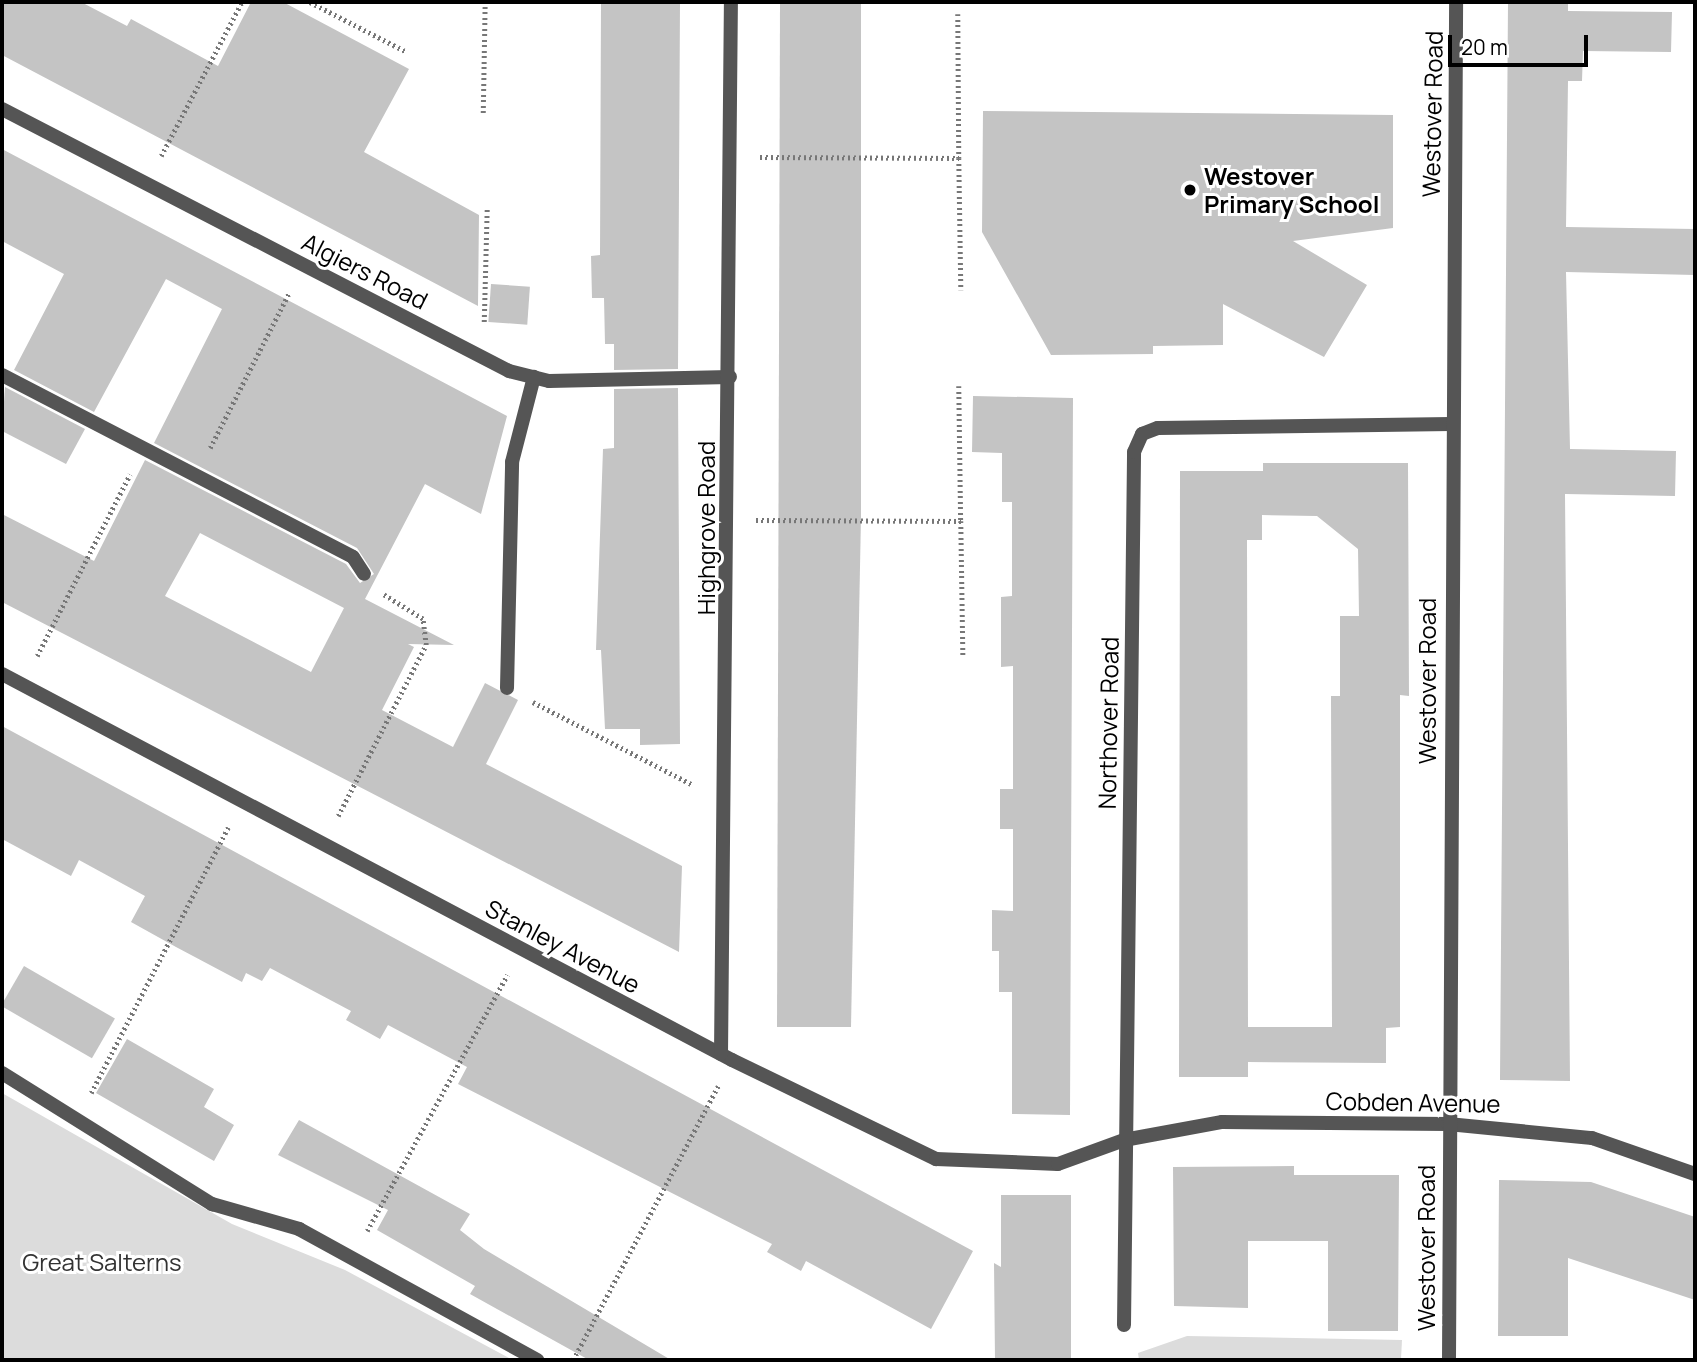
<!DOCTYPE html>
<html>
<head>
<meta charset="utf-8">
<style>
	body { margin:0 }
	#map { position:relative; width:1697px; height:1362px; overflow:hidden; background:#fff; font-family:Manrope,sans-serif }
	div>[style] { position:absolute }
	.green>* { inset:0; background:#dcdcdc }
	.building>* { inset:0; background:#c4c4c4; transform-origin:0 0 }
	.path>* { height:4.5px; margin-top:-2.25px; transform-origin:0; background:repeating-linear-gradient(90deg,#777 0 2px,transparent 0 5.5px) }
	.service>* { height:14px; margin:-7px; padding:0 7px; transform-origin:7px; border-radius:7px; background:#555 }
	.minor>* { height:14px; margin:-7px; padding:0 7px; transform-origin:7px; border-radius:7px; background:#555 }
	.dots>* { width:19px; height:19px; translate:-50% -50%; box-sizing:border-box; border:4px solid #fff; border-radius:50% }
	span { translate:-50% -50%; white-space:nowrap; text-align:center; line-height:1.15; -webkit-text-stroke:6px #fff; paint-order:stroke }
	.street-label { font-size:24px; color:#000 }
	.poi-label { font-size:24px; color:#000; font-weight:700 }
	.left { translate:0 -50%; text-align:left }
	.park-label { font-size:24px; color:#333 }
	.frame { position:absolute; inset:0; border:4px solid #000; pointer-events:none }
	.scale { position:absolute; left:1448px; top:35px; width:140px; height:32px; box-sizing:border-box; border:4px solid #000; border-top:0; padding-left:9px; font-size:21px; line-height:24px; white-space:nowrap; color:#000; -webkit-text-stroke:5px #fff; paint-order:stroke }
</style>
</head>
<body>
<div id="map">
	<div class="green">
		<div style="clip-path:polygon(2px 1093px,232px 1224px,345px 1270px,513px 1360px,2px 1360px)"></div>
		<div style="clip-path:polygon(1187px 1336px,1402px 1340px,1401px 1359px,1139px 1360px,1138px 1353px)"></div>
	</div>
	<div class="building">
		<div style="clip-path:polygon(2px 2px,81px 2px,127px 26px,131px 19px,218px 66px,251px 2px,283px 2px,409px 69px,364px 152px,479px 215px,478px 306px,2px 55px)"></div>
		<div style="clip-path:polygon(601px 2px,680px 2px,678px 369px,614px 370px,614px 344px,605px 344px,604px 298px,592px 298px,591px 256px,600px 255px)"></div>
		<div style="clip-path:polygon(780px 2px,861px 2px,861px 516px,851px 1027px,777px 1027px)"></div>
		<div style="clip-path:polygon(1508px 2px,1568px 2px,1568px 11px,1672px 12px,1671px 52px,1583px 51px,1582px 81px,1568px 81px,1566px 227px,1695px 229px,1695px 275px,1566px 272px,1570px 449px,1676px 451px,1675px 496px,1565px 494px,1570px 1081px,1500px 1080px)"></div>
		<div style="clip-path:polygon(983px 111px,1393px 115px,1393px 228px,1293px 241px,1367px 285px,1324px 357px,1223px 304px,1223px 345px,1153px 346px,1153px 354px,1051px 355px,982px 232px)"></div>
		<div style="clip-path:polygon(evenodd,2px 149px,507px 416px,481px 514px,425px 484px,365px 599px,454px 645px,408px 644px,414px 647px,382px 710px,453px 747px,485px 683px,518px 700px,486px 764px,682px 866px,679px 952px,2px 602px,2px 514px,94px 561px,145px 460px,346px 564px,360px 583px,374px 574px,357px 548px,154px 443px,222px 309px,166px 279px,94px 412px,14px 370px,64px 274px,2px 241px,2px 149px,200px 533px,344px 608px,311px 672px,165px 596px,200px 533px)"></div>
		<div style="left:491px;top:284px;width:39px;height:38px;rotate:4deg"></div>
		<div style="clip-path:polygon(5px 387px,85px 429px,66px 464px,2px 431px)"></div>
		<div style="clip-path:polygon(678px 388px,680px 744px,640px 745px,640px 729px,605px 729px,601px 650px,596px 650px,603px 449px,614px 448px,614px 389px)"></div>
		<div style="clip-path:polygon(973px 396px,1073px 398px,1070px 1115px,1012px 1114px,1012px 992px,999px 992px,999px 951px,992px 951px,992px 910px,1013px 911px,1013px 829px,1000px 829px,1000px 789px,1013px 789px,1013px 666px,1001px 667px,1001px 597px,1012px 596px,1012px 502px,1002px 502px,1002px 453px,972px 452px)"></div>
		<div style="clip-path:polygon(evenodd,1263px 463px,1408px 463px,1409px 696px,1400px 695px,1400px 1027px,1386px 1028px,1386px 1063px,1248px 1062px,1248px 1077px,1179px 1077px,1180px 471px,1263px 471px,1263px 463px,1262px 515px,1317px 516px,1358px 549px,1359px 616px,1340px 616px,1340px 696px,1331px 696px,1332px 1027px,1248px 1027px,1247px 540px,1262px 540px,1262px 515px)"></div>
		<div style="clip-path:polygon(2px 726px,973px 1251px,931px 1329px,806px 1261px,801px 1271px,767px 1252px,772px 1244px,458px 1084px,467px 1067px,388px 1025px,380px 1039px,346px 1020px,351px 1011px,270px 968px,262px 981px,246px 973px,242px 982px,176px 947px,131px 922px,145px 896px,79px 860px,71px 876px,2px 839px)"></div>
		<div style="left:24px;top:966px;width:105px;height:46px;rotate:30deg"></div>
		<div style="clip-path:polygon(127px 1039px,214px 1089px,204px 1107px,234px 1125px,214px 1161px,96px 1093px)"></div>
		<div style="clip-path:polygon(299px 1120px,470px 1214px,460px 1230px,484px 1249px,671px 1360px,589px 1360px,470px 1294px,475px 1286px,377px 1230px,388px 1210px,278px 1155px)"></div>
		<div style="clip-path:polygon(1294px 1166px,1294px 1175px,1399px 1175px,1398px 1331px,1328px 1331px,1328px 1241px,1248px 1241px,1248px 1308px,1174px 1306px,1173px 1167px)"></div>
		<div style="clip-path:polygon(1499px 1180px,1591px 1182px,1695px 1217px,1695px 1300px,1568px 1258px,1568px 1336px,1498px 1336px)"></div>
		<div style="clip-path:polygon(1001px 1195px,1071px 1195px,1071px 1360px,995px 1360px,994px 1263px,1001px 1267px)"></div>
	</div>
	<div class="path">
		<div style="left:310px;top:2px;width:107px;rotate:27.3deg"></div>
		<div style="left:958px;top:14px;width:144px;rotate:89.6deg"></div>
		<div style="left:483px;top:113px;width:111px;rotate:-89deg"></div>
		<div style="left:161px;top:156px;width:174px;rotate:-62.3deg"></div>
		<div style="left:760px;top:157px;width:199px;rotate:0.3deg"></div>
		<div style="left:959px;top:158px;width:132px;rotate:89.1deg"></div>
		<div style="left:484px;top:322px;width:115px;rotate:-88.5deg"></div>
		<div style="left:959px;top:386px;width:135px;rotate:89.2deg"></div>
		<div style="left:210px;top:448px;width:174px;rotate:-63deg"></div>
		<div style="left:756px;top:520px;width:205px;rotate:0.3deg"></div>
		<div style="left:961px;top:521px;width:134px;rotate:89.1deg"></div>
		<div style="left:37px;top:656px;width:204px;rotate:-62.9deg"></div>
		<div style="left:533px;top:702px;width:180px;rotate:27.4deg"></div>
		<div style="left:338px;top:816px;width:192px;rotate:-62.8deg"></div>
		<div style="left:426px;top:645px;width:26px;rotate:-97deg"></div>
		<div style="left:423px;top:619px;width:46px;rotate:-148.4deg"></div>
		<div style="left:91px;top:1093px;width:299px;rotate:-62.7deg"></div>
		<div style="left:367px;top:1231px;width:292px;rotate:-61.3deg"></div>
		<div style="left:573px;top:1360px;width:310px;rotate:-62.1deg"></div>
	</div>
	<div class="service">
		<div style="left:2px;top:375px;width:395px;rotate:27.4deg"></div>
		<div style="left:353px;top:557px;width:20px;rotate:57deg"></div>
		<div style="left:507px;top:688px;width:226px;rotate:-88.7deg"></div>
		<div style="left:512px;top:462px;width:88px;rotate:-75.5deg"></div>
		<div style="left:2px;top:1073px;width:248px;rotate:32deg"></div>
		<div style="left:212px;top:1204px;width:91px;rotate:16deg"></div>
		<div style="left:299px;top:1229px;width:272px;rotate:28.8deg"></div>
	</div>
	<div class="minor">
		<div style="left:2px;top:109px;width:571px;rotate:27.33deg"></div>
		<div style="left:509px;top:371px;width:41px;rotate:14deg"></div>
		<div style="left:549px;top:381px;width:181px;rotate:-1.3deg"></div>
		<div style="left:2px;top:674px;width:826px;rotate:27.87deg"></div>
		<div style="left:732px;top:1060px;width:227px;rotate:25.9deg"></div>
		<div style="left:936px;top:1159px;width:122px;rotate:2.3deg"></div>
		<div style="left:1058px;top:1164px;width:70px;rotate:-20deg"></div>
		<div style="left:1124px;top:1140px;width:100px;rotate:-10.4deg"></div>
		<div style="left:1222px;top:1122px;width:226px;rotate:0.5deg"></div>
		<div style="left:1448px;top:1124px;width:145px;rotate:5.6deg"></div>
		<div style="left:1592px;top:1138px;width:109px;rotate:19.3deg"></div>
		<div style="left:721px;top:1054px;width:1052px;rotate:-89.46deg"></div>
		<div style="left:1124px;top:1325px;width:873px;rotate:-89.34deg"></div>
		<div style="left:1134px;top:452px;width:20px;rotate:-66deg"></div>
		<div style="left:1142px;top:434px;width:17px;rotate:-21deg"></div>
		<div style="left:1158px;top:428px;width:293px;rotate:-0.8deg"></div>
		<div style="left:1449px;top:1360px;width:1358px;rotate:-89.7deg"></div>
	</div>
	<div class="dots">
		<div style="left:1190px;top:190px;background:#000"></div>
	</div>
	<div class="street-label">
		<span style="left:1432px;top:114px;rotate:-89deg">Westover Road</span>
		<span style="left:365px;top:271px;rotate:27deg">Algiers Road</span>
		<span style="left:706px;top:528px;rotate:-90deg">Highgrove Road</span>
		<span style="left:1427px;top:681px;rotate:-90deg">Westover Road</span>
		<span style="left:1108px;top:723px;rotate:-89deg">Northover Road</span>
		<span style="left:563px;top:946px;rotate:28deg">Stanley Avenue</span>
		<span style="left:1413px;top:1102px;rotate:1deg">Cobden Avenue</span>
		<span style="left:1426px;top:1248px;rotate:-90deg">Westover Road</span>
	</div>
	<div class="poi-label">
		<span class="left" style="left:1204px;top:190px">Westover<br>Primary School</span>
	</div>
	<div class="park-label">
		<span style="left:102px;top:1262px">Great Salterns</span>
	</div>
	<div class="frame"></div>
	<div class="scale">20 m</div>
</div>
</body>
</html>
